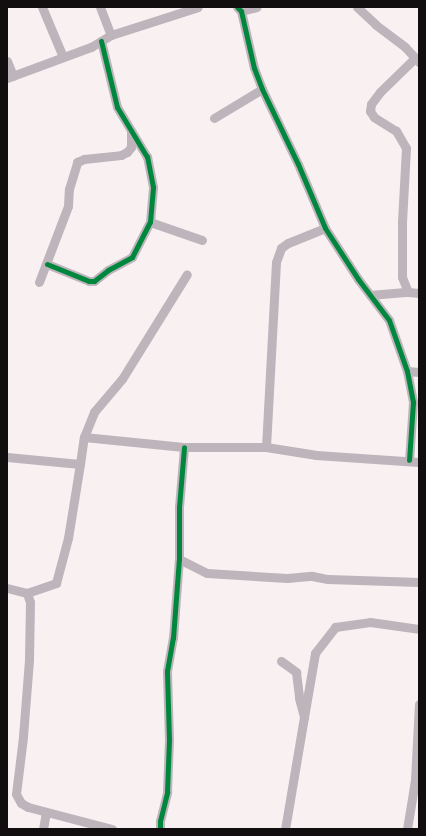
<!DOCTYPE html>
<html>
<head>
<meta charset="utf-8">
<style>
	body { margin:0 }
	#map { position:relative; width:426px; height:836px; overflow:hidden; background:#f8f0f1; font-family:Barlow,sans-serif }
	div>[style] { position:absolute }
	.minor>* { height:9px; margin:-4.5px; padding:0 4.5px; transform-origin:4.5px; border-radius:4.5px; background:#beb4bb }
	.cycleway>* { height:5px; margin:-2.5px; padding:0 2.5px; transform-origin:2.5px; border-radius:2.5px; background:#00873e }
	span { translate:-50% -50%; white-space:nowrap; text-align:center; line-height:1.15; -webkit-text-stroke:3px #fbecef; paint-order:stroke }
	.frame { position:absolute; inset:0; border:8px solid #120d0f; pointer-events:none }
</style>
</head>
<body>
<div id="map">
	<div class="minor">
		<div style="left:42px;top:7px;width:54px;rotate:67.2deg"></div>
		<div style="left:100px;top:7px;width:30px;rotate:69deg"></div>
		<div style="left:237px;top:7px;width:6px;rotate:45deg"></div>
		<div style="left:241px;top:11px;width:58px;rotate:77.2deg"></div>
		<div style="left:254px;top:68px;width:22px;rotate:69deg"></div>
		<div style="left:262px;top:89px;width:83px;rotate:64.4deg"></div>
		<div style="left:298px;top:164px;width:69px;rotate:67.1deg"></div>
		<div style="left:325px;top:228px;width:61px;rotate:57.1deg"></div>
		<div style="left:358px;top:279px;width:51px;rotate:52.9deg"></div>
		<div style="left:389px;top:320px;width:54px;rotate:70.6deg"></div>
		<div style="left:407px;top:371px;width:32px;rotate:79deg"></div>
		<div style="left:413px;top:402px;width:58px;rotate:93.9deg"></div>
		<div style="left:357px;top:7px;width:26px;rotate:43deg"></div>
		<div style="left:376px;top:25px;width:36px;rotate:37deg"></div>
		<div style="left:405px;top:47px;width:21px;rotate:47deg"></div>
		<div style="left:241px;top:11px;width:16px;rotate:-14deg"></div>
		<div style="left:7px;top:61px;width:16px;rotate:68deg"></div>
		<div style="left:7px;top:78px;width:90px;rotate:-20.3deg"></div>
		<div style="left:91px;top:47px;width:23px;rotate:-31deg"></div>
		<div style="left:111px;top:35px;width:91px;rotate:-17.8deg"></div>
		<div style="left:214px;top:118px;width:56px;rotate:-31.1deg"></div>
		<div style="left:150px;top:222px;width:55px;rotate:19.1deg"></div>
		<div style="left:47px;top:264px;width:45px;rotate:22deg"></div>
		<div style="left:89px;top:281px;width:5px"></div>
		<div style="left:94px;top:281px;width:18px;rotate:-38deg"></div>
		<div style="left:108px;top:270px;width:27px;rotate:-28deg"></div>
		<div style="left:132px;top:257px;width:39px;rotate:-63deg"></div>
		<div style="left:150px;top:222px;width:35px;rotate:-85deg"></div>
		<div style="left:153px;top:187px;width:31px;rotate:-101deg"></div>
		<div style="left:147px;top:157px;width:58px;rotate:-121deg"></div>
		<div style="left:117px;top:107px;width:68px;rotate:-103.6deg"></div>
		<div style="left:39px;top:282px;width:81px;rotate:-69.1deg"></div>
		<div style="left:68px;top:206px;width:17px;rotate:-87deg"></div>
		<div style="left:69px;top:189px;width:28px;rotate:-73deg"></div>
		<div style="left:77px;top:162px;width:8px;rotate:-23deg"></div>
		<div style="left:84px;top:159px;width:37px;rotate:-6deg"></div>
		<div style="left:121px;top:155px;width:7px;rotate:-27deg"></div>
		<div style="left:127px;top:152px;width:6px;rotate:-51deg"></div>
		<div style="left:131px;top:147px;width:14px;rotate:-90deg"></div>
		<div style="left:408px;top:292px;width:16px;rotate:-112deg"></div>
		<div style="left:402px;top:277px;width:55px;rotate:-90deg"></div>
		<div style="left:402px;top:222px;width:74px;rotate:-86.9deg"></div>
		<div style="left:406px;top:148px;width:20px;rotate:-120deg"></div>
		<div style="left:396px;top:131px;width:26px;rotate:-148deg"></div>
		<div style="left:374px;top:117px;width:7px;rotate:-124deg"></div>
		<div style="left:370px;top:111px;width:7px;rotate:-82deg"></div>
		<div style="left:371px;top:104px;width:15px;rotate:-53deg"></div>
		<div style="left:380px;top:92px;width:49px;rotate:-44.2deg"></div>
		<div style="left:370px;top:295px;width:38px;rotate:-5deg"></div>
		<div style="left:408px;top:292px;width:11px;rotate:5deg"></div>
		<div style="left:407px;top:371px;width:12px;rotate:5deg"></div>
		<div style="left:84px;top:437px;width:100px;rotate:5.7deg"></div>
		<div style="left:184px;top:447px;width:82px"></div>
		<div style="left:266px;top:447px;width:51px;rotate:9.1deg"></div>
		<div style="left:316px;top:455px;width:103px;rotate:3.9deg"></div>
		<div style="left:266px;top:447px;width:185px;rotate:-86.9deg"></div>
		<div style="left:276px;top:262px;width:15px;rotate:-70deg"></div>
		<div style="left:281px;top:248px;width:9px;rotate:-36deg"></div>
		<div style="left:288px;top:243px;width:40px;rotate:-22deg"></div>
		<div style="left:7px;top:457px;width:73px;rotate:5.5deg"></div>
		<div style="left:80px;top:464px;width:27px;rotate:-82deg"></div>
		<div style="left:84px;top:437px;width:27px;rotate:-68deg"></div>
		<div style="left:94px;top:412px;width:43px;rotate:-49.7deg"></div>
		<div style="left:122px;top:379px;width:123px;rotate:-58.2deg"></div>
		<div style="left:179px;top:559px;width:31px;rotate:27deg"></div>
		<div style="left:207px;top:573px;width:80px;rotate:3.6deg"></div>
		<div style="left:287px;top:578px;width:25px;rotate:-5deg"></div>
		<div style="left:312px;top:576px;width:16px;rotate:11deg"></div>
		<div style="left:328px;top:579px;width:91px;rotate:1.9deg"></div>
		<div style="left:7px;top:588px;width:21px;rotate:14deg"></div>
		<div style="left:27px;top:593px;width:31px;rotate:-19deg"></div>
		<div style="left:56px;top:583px;width:47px;rotate:-75.1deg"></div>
		<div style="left:68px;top:538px;width:75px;rotate:-80.8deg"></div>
		<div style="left:27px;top:593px;width:9px;rotate:72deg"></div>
		<div style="left:30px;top:602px;width:58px;rotate:91deg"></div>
		<div style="left:29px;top:660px;width:77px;rotate:94.5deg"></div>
		<div style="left:23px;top:737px;width:57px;rotate:97deg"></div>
		<div style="left:16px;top:794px;width:10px;rotate:61deg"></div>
		<div style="left:21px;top:803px;width:8px;rotate:30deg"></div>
		<div style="left:28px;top:807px;width:87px;rotate:14.7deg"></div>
		<div style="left:281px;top:661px;width:19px;rotate:36deg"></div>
		<div style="left:296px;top:672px;width:26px;rotate:83deg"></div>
		<div style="left:299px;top:698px;width:20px;rotate:75deg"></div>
		<div style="left:304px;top:717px;width:114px;rotate:99.6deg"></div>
		<div style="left:304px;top:717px;width:65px;rotate:-80.2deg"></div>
		<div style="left:315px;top:653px;width:33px;rotate:-52deg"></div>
		<div style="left:335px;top:627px;width:35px;rotate:-8deg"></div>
		<div style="left:370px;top:622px;width:49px;rotate:8.1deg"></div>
		<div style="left:43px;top:829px;width:17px;rotate:-80deg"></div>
		<div style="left:160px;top:829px;width:8px;rotate:-90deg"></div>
		<div style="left:160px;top:821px;width:30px;rotate:-76deg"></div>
		<div style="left:167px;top:792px;width:52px;rotate:-87.8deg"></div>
		<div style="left:169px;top:740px;width:69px;rotate:-91.7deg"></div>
		<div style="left:167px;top:671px;width:34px;rotate:-80deg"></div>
		<div style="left:173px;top:638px;width:79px;rotate:-85.7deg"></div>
		<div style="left:179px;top:559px;width:52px;rotate:-90deg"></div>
		<div style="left:179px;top:507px;width:60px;rotate:-85.2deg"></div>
		<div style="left:407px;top:829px;width:50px;rotate:-80.7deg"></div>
		<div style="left:415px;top:780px;width:76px;rotate:-87deg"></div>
	</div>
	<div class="cycleway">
		<div style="left:237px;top:7px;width:6px;rotate:45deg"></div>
		<div style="left:241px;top:11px;width:58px;rotate:77.2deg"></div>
		<div style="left:254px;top:68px;width:22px;rotate:69deg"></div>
		<div style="left:262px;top:89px;width:83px;rotate:64.4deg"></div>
		<div style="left:298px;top:164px;width:69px;rotate:67.1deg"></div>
		<div style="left:325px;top:228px;width:61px;rotate:57.1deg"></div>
		<div style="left:358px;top:279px;width:51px;rotate:52.9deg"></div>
		<div style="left:389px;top:320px;width:54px;rotate:70.6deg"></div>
		<div style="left:407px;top:371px;width:32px;rotate:79deg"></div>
		<div style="left:413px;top:402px;width:58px;rotate:93.9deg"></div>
		<div style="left:47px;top:264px;width:45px;rotate:22deg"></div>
		<div style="left:89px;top:281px;width:5px"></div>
		<div style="left:94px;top:281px;width:18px;rotate:-38deg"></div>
		<div style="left:108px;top:270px;width:27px;rotate:-28deg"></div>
		<div style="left:132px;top:257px;width:39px;rotate:-63deg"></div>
		<div style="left:150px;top:222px;width:35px;rotate:-85deg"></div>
		<div style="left:153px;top:187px;width:31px;rotate:-101deg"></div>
		<div style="left:147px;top:157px;width:58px;rotate:-121deg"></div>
		<div style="left:117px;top:107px;width:68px;rotate:-103.6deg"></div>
		<div style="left:160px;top:829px;width:8px;rotate:-90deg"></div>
		<div style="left:160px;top:821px;width:30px;rotate:-76deg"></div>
		<div style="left:167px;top:792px;width:52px;rotate:-87.8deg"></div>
		<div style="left:169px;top:740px;width:69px;rotate:-91.7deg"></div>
		<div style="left:167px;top:671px;width:34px;rotate:-80deg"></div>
		<div style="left:173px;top:638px;width:79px;rotate:-85.7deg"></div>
		<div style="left:179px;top:559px;width:52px;rotate:-90deg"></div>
		<div style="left:179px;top:507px;width:60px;rotate:-85.2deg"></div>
	</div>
	<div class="frame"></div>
</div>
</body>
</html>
